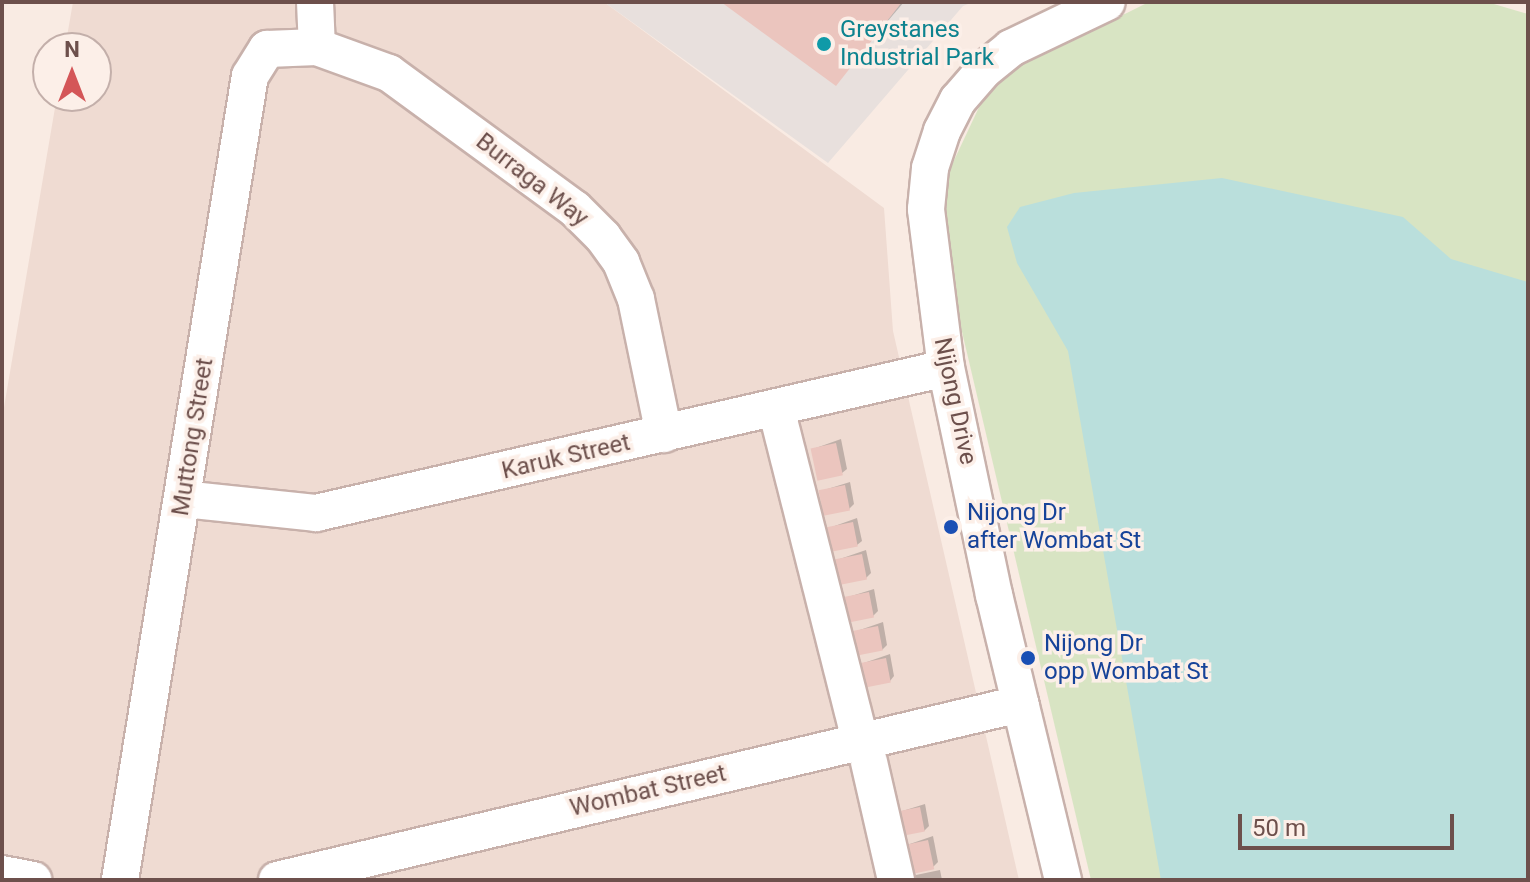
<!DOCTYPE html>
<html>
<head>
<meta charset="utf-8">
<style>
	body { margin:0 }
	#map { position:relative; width:1530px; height:882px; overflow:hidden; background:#f9ebe3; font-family:Roboto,sans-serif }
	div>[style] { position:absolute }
	.residential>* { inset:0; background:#efdbd2 }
	.industrial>* { inset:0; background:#e8e0dd }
	.green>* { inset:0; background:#d8e4c3 }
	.water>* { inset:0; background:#badfdc }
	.shadow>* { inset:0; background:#0003 }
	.building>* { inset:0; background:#ebc5be; transform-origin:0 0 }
	.roads { filter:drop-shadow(2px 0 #c8b1ab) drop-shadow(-2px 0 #c8b1ab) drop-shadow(0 2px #c8b1ab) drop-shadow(0 -2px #c8b1ab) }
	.minor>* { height:36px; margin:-18px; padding:0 18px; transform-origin:18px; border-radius:18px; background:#fff }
	.dots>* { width:22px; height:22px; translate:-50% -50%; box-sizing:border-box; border:4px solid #fcefe8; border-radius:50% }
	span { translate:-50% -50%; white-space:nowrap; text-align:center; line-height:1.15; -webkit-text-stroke:7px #fcefe8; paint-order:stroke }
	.culture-label { font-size:24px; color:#0d838f }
	.left { translate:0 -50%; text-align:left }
	.street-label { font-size:24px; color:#6d504c }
	.transit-label { font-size:24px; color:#164399 }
	.frame { position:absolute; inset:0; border:4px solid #6d504c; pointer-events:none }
	.north { position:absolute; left:32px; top:32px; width:80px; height:80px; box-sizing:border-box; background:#fcefe8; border:2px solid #c3afaa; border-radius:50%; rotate:0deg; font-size:22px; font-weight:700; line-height:32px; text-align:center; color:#6d504c }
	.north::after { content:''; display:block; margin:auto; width:28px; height:36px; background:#d45658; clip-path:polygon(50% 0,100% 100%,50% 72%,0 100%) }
	.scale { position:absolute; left:1238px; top:814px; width:216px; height:36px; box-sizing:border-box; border:4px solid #6d504c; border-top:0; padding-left:10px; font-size:24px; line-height:28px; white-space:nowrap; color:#6d504c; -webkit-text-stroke:6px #fcefe8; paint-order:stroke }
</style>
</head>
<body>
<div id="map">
	<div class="residential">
		<div style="clip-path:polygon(73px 2px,604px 2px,884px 208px,893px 331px,1019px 880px,2px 880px,2px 419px,57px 96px,96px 96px,96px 48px,65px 48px)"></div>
	</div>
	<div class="industrial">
		<div style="clip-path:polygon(604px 2px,973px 2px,963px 6px,828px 163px)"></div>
	</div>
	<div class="green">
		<div style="clip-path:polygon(1149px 2px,1487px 2px,1528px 14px,1528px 880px,1091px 880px,955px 302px,944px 233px,949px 171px,981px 103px,1014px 69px)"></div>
	</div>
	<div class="water">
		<div style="clip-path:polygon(1222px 178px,1403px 217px,1451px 259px,1528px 282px,1528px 880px,1161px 880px,1068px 351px,1017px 263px,1007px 227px,1020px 207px,1074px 193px)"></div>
	</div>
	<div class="shadow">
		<div style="clip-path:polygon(725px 2px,904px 2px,835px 83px)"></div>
		<div style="clip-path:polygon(841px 439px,847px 469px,842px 473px,813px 449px)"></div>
		<div style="clip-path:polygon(850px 482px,854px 504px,849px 509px,821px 491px)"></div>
		<div style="clip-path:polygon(857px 518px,862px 541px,857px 545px,829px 528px)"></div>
		<div style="clip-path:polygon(866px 550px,871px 573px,866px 578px,834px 561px)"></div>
		<div style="clip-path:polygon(874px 589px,878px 611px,873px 616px,845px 598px)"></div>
		<div style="clip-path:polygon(883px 622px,887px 645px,882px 650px,854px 632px)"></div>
		<div style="clip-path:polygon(890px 654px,894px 676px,890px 681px,861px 664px)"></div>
		<div style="clip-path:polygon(925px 804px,929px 826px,924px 831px,896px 813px)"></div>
		<div style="clip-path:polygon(933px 836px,938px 862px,933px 867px,904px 846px)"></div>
		<div style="clip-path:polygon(940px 870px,942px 880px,911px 880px,916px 875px)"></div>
	</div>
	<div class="building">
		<div style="clip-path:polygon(721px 2px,902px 2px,836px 86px)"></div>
		<div style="left:836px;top:443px;width:33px;height:26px;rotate:78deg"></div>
		<div style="left:845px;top:485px;width:26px;height:27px;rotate:79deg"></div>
		<div style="left:853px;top:522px;width:25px;height:27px;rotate:79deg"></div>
		<div style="left:862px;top:554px;width:26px;height:31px;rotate:79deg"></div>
		<div style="left:869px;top:592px;width:26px;height:27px;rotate:79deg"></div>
		<div style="left:878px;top:626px;width:25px;height:26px;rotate:79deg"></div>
		<div style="left:886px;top:658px;width:25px;height:27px;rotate:79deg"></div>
		<div style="left:920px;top:807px;width:25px;height:26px;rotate:79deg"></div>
		<div style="left:928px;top:840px;width:30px;height:26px;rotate:78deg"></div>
	</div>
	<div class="roads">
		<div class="minor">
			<div style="left:315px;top:2px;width:45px;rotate:87.5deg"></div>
			<div style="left:317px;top:47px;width:77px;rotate:19.9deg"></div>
			<div style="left:389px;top:73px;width:230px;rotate:36.2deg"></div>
			<div style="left:575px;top:209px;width:40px;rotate:45deg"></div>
			<div style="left:603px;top:237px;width:31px;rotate:54deg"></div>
			<div style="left:621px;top:262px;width:40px;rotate:68deg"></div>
			<div style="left:636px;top:299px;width:138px;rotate:78.3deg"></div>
			<div style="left:776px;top:408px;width:342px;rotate:75.8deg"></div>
			<div style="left:183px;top:499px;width:134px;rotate:6deg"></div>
			<div style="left:316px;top:513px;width:646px;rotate:-12.96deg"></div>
			<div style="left:869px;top:762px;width:121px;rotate:77.1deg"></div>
			<div style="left:2px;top:874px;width:32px;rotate:11deg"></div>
			<div style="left:120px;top:880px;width:814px;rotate:-80.82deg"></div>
			<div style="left:250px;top:76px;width:32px;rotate:-58deg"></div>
			<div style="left:267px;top:49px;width:50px;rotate:-2.3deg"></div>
			<div style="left:277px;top:880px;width:764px;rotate:-13.33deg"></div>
			<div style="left:1063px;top:880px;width:293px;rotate:-103.6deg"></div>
			<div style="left:994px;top:595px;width:232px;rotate:-101.9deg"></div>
			<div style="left:946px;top:368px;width:160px;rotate:-97.2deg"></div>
			<div style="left:926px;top:209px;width:41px;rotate:-84.4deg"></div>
			<div style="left:930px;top:168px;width:39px;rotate:-72deg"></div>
			<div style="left:942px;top:131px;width:35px;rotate:-63deg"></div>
			<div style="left:958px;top:100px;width:40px;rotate:-49deg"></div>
			<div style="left:984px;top:70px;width:35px;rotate:-39deg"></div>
			<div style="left:1011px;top:48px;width:106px;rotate:-25.6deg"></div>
		</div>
	</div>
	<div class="dots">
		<div style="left:824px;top:44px;background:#0f9aa8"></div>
		<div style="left:951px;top:527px;background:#1a4fb4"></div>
		<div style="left:1028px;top:658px;background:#1a4fb4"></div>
	</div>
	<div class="culture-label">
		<span class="left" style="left:840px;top:44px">Greystanes<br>Industrial Park</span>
	</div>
	<div class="street-label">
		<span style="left:532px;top:180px;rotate:38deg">Burraga Way</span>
		<span style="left:955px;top:401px;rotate:78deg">Nijong Drive</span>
		<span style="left:193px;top:437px;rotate:-81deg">Muttong Street</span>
		<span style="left:566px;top:457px;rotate:-13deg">Karuk Street</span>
		<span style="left:648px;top:791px;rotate:-13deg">Wombat Street</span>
	</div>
	<div class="transit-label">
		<span class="left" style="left:967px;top:527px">Nijong Dr<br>after Wombat St</span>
		<span class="left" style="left:1044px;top:658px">Nijong Dr<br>opp Wombat St</span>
	</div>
	<div class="frame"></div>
	<div class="north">N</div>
	<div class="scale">50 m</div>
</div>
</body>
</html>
